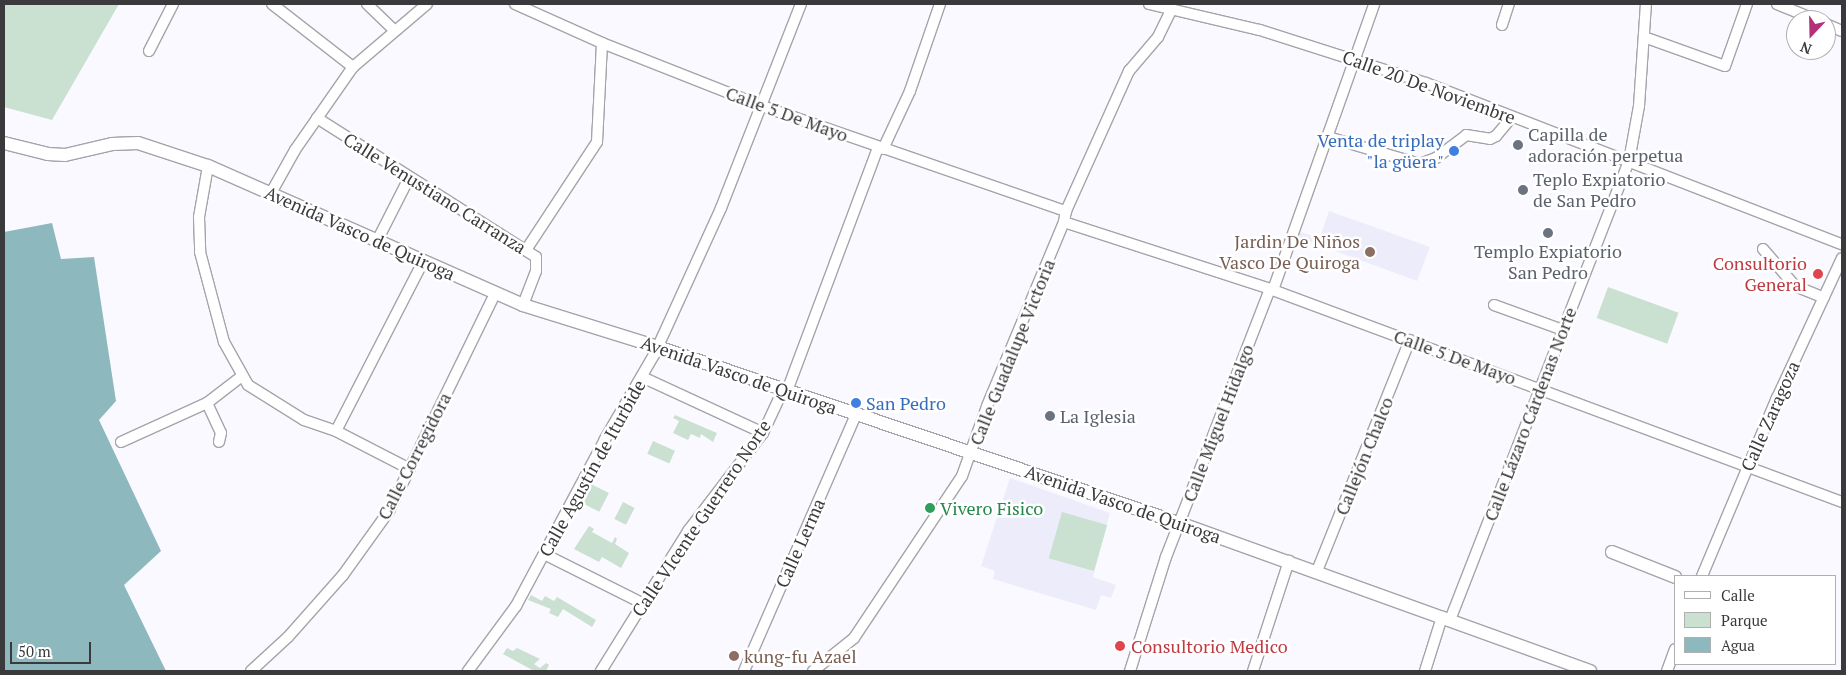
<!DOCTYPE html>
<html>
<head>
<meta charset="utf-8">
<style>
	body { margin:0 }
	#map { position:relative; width:1846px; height:675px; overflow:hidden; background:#faf9ff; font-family:"PT Serif",serif }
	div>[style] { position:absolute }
	.built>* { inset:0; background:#edecfa }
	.green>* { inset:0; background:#cae0d0; transform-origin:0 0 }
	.water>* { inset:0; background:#8db9be }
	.roads { filter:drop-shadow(1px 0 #a5a4a9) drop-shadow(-1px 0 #a5a4a9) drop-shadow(0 1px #a5a4a9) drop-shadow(0 -1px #a5a4a9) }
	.minor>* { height:10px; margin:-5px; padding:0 5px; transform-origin:5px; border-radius:5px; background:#fff }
	.tertiary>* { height:12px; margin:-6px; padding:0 6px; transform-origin:6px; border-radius:6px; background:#fff }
	.dots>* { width:14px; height:14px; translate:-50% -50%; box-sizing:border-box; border:2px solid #fff; border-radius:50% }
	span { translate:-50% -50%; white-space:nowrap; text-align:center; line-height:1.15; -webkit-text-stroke:5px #fff; paint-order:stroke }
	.street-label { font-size:18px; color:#3a3a3c }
	.worship-label { font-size:18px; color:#5b616d }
	.left { translate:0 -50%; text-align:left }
	.shop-label { font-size:18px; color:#366cbe }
	.right { translate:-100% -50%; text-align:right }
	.education-label { font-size:18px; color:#785e54 }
	.health-label { font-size:18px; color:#be3a42 }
	.leisure-label { font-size:18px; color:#27864d }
	.frame { position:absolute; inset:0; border:5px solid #3a3a3c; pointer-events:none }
	.legend { position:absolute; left:1674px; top:575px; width:162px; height:90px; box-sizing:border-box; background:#fff; border:1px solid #b0b0b1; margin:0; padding:6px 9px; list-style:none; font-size:15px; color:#3a3a3c }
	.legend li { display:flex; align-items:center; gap:10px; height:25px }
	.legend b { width:25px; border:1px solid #b0b0b1 }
	.north { position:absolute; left:1786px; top:10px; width:50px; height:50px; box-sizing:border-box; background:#fff; border:1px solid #b0b0b1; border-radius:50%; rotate:201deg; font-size:14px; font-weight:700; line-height:20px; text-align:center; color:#3a3a3c }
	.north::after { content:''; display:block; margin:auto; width:18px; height:22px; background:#b4317a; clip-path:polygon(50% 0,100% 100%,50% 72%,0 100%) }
	.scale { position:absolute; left:10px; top:642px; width:81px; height:22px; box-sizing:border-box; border:2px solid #3a3a3c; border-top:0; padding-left:6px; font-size:15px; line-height:18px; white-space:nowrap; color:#3a3a3c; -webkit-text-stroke:4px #fff; paint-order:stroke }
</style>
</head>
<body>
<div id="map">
	<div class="built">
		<div style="clip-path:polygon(1329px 211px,1430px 247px,1417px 281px,1289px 234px,1294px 231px,1320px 237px)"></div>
		<div style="clip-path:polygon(1010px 478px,1110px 513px,1093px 577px,1116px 585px,1111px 598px,1101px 595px,1096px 610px,993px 579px,995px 571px,981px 566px)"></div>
	</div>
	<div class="green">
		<div style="clip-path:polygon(4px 4px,119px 4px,52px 120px,4px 107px)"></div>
		<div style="left:1608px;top:287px;width:75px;height:33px;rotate:20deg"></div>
		<div style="clip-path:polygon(675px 415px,717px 433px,713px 442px,701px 434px,700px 438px,691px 434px,688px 440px,673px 433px,679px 421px,673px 418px)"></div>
		<div style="left:653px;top:441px;width:24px;height:14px;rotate:24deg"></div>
		<div style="left:591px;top:484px;width:20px;height:21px;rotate:27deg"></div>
		<div style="left:623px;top:502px;width:13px;height:19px;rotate:27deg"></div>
		<div style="left:1062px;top:512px;width:47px;height:48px;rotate:16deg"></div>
		<div style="clip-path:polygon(589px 526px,594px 529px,592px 532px,612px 543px,615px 537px,617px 539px,615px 544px,629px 553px,621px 568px,602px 557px,599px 562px,574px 549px)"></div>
		<div style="clip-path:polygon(531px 595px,542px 601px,545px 596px,554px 601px,557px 597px,596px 620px,592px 627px,563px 609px,558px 617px,549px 613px,551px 609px,528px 600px)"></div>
		<div style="clip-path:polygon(507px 648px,513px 651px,517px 648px,540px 659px,534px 664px,540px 668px,546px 663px,549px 665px,546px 671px,534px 671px,503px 654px)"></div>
	</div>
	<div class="water">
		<div style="clip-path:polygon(52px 223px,61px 259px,94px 257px,116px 401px,99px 420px,161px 551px,124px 585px,166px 671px,4px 671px,4px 232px)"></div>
	</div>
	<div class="roads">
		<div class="minor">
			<div style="left:272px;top:4px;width:103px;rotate:37.9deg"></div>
			<div style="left:367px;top:4px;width:36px;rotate:44deg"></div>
			<div style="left:515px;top:4px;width:95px;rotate:24.1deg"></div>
			<div style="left:602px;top:43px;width:172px;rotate:21.5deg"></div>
			<div style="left:762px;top:106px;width:322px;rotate:19.1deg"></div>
			<div style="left:1149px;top:4px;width:114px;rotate:13.2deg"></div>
			<div style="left:1260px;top:30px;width:174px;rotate:17.7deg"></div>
			<div style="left:1426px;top:83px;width:446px;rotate:21.2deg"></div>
			<div style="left:1777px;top:4px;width:42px;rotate:22.3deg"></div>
			<div style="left:1826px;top:24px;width:17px;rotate:24deg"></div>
			<div style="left:1502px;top:25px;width:22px;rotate:-72deg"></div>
			<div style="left:1644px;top:37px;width:86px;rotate:19.7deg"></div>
			<div style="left:1725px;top:66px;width:66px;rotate:-70.5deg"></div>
			<div style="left:149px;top:51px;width:53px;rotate:-62.9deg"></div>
			<div style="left:317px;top:118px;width:259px;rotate:32.4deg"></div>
			<div style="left:536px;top:257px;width:14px;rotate:90deg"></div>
			<div style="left:536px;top:271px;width:36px;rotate:111deg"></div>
			<div style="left:1328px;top:137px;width:96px;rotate:16.4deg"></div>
			<div style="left:1420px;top:164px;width:17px;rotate:-21deg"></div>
			<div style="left:1436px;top:158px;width:38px;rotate:-37deg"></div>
			<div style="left:1466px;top:135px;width:24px;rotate:9deg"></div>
			<div style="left:1490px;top:139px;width:7px;rotate:-27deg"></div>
			<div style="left:1496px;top:136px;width:25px;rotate:-50deg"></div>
			<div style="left:883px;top:149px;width:64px;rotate:-65deg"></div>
			<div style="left:910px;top:91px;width:92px;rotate:-71deg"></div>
			<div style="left:208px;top:166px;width:52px;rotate:100deg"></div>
			<div style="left:199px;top:217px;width:35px;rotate:88deg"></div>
			<div style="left:200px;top:252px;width:93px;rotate:75.1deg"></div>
			<div style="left:224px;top:342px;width:49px;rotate:60.8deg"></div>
			<div style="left:248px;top:385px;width:66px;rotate:32deg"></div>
			<div style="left:304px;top:420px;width:34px;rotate:19deg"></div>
			<div style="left:336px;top:431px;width:190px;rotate:-62.8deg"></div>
			<div style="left:271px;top:193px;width:49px;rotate:-60.8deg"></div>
			<div style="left:295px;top:150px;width:101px;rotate:-55.1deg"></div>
			<div style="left:353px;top:67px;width:97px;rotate:-40.4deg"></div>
			<div style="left:1064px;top:222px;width:217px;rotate:18deg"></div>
			<div style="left:1270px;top:289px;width:610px;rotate:20.42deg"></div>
			<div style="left:377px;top:241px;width:71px;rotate:-63.1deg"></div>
			<div style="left:1763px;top:249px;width:49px;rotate:49.1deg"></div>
			<div style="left:1795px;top:286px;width:31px;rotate:22deg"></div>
			<div style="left:526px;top:250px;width:129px;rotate:-56.7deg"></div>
			<div style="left:597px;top:142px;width:99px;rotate:-87.1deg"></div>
			<div style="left:1273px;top:290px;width:303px;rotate:-70.5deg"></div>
			<div style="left:1494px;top:305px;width:73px;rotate:19.9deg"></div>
			<div style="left:642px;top:377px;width:133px;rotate:24.8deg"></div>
			<div style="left:787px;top:391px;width:259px;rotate:-69.5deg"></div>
			<div style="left:207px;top:403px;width:33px;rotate:65deg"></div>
			<div style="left:221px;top:433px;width:9px;rotate:103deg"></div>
			<div style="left:336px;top:431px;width:83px;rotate:27.2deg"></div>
			<div style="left:121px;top:442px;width:94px;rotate:-24.4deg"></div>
			<div style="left:207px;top:403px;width:44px;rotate:-37.6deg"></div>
			<div style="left:544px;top:554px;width:110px;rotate:26.6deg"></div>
			<div style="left:1317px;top:571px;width:249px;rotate:-68.1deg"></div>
			<div style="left:1702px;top:576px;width:193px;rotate:-67.2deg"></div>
			<div style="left:1777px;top:398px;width:154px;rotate:-65.1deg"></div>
			<div style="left:1450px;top:620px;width:493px;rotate:-68.7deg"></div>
			<div style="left:1629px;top:161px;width:56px;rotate:-79.7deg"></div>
			<div style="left:1639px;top:106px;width:102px;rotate:-86.1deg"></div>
			<div style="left:251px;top:671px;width:50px;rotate:-42.6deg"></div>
			<div style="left:288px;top:637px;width:83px;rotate:-48.4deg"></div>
			<div style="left:343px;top:575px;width:79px;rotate:-54.3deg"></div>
			<div style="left:389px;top:511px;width:242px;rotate:-64deg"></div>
			<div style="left:468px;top:671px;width:81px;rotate:-53.6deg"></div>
			<div style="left:516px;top:606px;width:189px;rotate:-61.9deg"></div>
			<div style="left:605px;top:439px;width:99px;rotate:-59.8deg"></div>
			<div style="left:655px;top:353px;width:159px;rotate:-65.5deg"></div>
			<div style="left:721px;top:208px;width:219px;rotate:-68.6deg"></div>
			<div style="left:601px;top:671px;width:165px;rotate:-58.1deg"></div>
			<div style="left:688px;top:531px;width:123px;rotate:-52.6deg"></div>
			<div style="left:763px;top:433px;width:47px;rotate:-65.1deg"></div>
			<div style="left:744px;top:671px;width:279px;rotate:-66.4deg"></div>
			<div style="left:813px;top:671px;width:53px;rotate:-38.8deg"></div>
			<div style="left:854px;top:638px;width:195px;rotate:-56.3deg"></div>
			<div style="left:962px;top:476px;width:74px;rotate:-70.3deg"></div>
			<div style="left:987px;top:406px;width:199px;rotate:-67.3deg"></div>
			<div style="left:1064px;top:222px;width:11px;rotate:-80deg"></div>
			<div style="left:1066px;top:211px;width:154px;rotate:-65.8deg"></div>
			<div style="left:1129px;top:71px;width:45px;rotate:-49.5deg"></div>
			<div style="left:1158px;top:37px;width:32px;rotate:-64deg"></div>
			<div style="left:1130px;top:671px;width:120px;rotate:-72.5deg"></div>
			<div style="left:1166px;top:557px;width:287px;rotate:-68.8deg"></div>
			<div style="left:1253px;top:671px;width:116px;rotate:-71.9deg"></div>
			<div style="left:1425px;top:671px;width:57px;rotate:-72.5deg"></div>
			<div style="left:1667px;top:671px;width:23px;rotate:-70deg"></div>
		</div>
		<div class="tertiary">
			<div style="left:4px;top:143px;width:45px;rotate:14deg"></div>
			<div style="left:48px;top:154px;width:17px;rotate:3deg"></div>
			<div style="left:65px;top:155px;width:48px;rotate:-13.2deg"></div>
			<div style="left:112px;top:144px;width:26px;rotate:-2deg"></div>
			<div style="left:138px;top:143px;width:74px;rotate:18.2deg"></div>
			<div style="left:208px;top:166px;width:344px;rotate:23.8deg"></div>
			<div style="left:523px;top:305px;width:141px;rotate:17.3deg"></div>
			<div style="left:658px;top:347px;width:550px;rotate:18.67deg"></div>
			<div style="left:1179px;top:523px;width:437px;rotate:19.8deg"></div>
			<div style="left:1612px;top:552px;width:68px;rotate:21.6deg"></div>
		</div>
	</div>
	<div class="dots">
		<div style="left:1518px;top:145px;background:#6b7280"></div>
		<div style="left:1454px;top:151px;background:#3f7fe0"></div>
		<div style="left:1523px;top:190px;background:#6b7280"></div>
		<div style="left:1548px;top:233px;background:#6b7280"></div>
		<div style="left:1370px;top:252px;background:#8d6e63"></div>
		<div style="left:1818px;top:274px;background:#e0444e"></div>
		<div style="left:856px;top:403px;background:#3f7fe0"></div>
		<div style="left:1050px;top:416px;background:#6b7280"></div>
		<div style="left:930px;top:508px;background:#2e9e5b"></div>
		<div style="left:1120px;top:646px;background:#e0444e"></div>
		<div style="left:734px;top:656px;background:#8d6e63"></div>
	</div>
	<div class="street-label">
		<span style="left:1429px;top:87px;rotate:20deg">Calle 20 De Noviembre</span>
		<span style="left:787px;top:114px;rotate:20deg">Calle 5 De Mayo</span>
		<span style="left:435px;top:193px;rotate:32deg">Calle Venustiano Carranza</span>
		<span style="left:360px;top:233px;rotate:24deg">Avenida Vasco de Quiroga</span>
		<span style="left:1012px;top:352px;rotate:-68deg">Calle Guadalupe Victoria</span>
		<span style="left:1455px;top:357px;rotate:20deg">Calle 5 De Mayo</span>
		<span style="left:739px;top:375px;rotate:19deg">Avenida Vasco de Quiroga</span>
		<span style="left:1530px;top:414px;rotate:-69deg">Calle Lázaro Cárdenas Norte</span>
		<span style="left:1770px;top:416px;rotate:-66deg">Calle Zaragoza</span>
		<span style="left:1218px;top:423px;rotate:-69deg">Calle Miguel Hidalgo</span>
		<span style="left:414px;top:456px;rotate:-63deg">Calle Corregidora</span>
		<span style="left:1364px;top:456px;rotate:-68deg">Callejón Chalco</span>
		<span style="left:592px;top:468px;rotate:-61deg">Calle Agustín de Iturbide</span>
		<span style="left:1123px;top:504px;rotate:19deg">Avenida Vasco de Quiroga</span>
		<span style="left:701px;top:518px;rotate:-56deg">Calle VIcente Guerrero Norte</span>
		<span style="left:800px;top:543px;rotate:-66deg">Calle Lerma</span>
	</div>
	<div class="worship-label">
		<span class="left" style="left:1528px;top:145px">Capilla de<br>adoración perpetua</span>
		<span class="left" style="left:1533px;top:190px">Teplo Expiatorio<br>de San Pedro</span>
		<span style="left:1548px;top:262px">Templo Expiatorio<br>San Pedro</span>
		<span class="left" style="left:1060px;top:416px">La Iglesia</span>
	</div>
	<div class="shop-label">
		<span class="right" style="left:1444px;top:151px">Venta de triplay<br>"la güera"</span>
		<span class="left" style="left:866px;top:403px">San Pedro</span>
	</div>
	<div class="education-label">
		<span class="right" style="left:1360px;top:252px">Jardin De Niños<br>Vasco De Quiroga</span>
		<span class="left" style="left:744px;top:656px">kung-fu Azael</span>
	</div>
	<div class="health-label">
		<span class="right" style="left:1807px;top:274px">Consultorio<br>General</span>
		<span class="left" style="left:1131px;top:646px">Consultorio Medico</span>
	</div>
	<div class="leisure-label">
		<span class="left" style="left:940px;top:508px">Vivero Fisico</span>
	</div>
	<div class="frame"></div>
	<ul class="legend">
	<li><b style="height:6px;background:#fff"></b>Calle</li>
	<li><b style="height:14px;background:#cae0d0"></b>Parque</li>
	<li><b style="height:14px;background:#8db9be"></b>Agua</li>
	</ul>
	<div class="north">N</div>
	<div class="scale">50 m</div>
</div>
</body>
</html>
